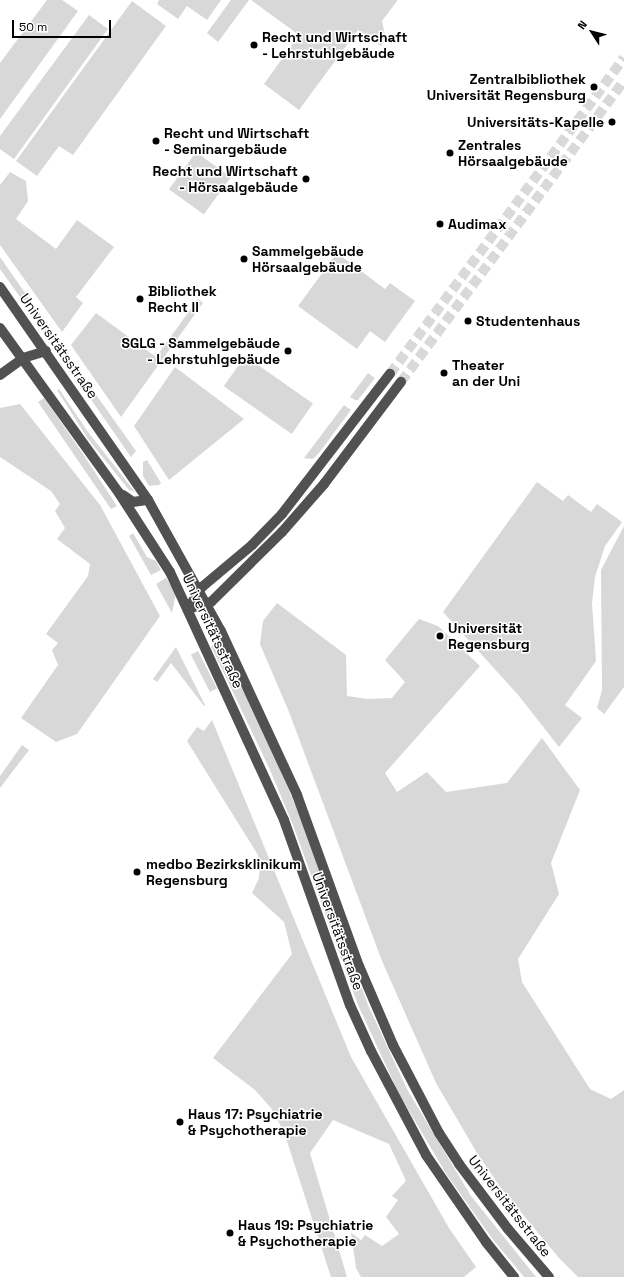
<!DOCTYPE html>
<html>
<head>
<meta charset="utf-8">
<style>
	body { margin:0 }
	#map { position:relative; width:624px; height:1277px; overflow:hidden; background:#fff; font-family:"Space Grotesk",sans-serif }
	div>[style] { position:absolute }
	.green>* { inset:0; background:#d8d8d8; transform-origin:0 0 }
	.minor-tunnel>* { height:10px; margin-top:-5px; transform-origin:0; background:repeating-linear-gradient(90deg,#d9d9d9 0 10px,transparent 0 15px) }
	.minor>* { height:10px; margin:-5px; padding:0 5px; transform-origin:5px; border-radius:5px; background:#515151 }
	.dots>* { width:11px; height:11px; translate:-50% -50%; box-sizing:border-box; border:2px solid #fff; border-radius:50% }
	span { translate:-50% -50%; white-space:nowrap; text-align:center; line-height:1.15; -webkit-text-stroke:3px #fff; paint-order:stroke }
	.poi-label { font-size:14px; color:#000; font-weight:700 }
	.left { translate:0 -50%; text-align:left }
	.right { translate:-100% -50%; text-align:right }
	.street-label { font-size:14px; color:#000 }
	.north { position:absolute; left:572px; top:12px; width:40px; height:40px; -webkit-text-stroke:3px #fff; paint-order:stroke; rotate:306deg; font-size:11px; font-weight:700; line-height:16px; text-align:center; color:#000 }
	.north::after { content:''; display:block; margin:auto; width:14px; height:18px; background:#000; clip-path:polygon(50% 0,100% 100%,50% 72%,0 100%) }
	.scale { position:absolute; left:12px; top:20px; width:99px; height:18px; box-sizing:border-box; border:2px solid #000; border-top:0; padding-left:5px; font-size:12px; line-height:14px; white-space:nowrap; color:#000; -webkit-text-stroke:3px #fff; paint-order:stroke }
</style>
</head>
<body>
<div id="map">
	<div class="green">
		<div style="clip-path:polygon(47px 0,62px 0,78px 11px,0 119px,0 63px)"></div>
		<div style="clip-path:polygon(159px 0,221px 0,207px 20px,187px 6px,178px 19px,157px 4px)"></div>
		<div style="clip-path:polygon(231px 0,249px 0,218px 42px,207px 33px)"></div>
		<div style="clip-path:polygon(251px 0,397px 0,397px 1px,382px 21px,386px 40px,381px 46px,358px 30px,299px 110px,264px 84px,299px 35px)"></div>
		<div style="clip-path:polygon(132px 1px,166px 26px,73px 155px,59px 146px,37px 176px,16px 161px)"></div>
		<div style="clip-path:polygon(89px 15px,108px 29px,14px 159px,0 149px,0 136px)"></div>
		<div style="left:196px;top:152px;width:43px;height:46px;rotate:36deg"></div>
		<div style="clip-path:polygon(10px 172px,26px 181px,28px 201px,16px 219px,56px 249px,77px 220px,114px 247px,76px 297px,83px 303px,62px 332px,0 245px,0 185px)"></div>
		<div style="clip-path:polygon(337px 253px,385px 289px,390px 283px,415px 301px,385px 342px,370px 331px,357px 349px,298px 306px)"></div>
		<div style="clip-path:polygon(0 257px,30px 300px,25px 304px,0 269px)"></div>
		<div style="clip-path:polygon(198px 299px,203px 303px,121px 417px,71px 345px,96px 313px,156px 357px)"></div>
		<div style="clip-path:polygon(37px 310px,47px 323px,54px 336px,49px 339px,31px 313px)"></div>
		<div style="left:245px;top:356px;width:83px;height:37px;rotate:35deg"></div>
		<div style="clip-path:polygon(175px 367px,244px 419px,169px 480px,134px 426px)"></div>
		<div style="clip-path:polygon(368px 373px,375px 378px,358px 400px,355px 400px,350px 397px)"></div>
		<div style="clip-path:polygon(82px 375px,136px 451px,131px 457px,76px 378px)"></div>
		<div style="clip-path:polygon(59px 389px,88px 432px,135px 492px,129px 490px,88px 439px,57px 390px)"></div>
		<div style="clip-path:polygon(44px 398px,83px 454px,117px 506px,111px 509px,38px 402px)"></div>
		<div style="clip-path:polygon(20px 404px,100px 505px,160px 616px,77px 734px,56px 742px,21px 718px,58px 665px,52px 650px,58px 643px,46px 634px,88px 576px,90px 564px,57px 539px,65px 528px,55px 511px,60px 504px,51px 491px,0 457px,0 408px)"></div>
		<div style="clip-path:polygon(344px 405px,351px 410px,319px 453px,313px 459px,304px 458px)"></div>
		<div style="clip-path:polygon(147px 460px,161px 483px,159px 485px,149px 486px,143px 476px,143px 462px)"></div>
		<div style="clip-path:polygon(537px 482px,563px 501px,568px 495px,591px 512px,597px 504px,622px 522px,605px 546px,595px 577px,592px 603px,596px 661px,565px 705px,582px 718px,559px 747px,519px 696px,443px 612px)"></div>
		<div style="clip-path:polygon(624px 526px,624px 687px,604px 714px,597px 708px,602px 690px,601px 570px)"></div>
		<div style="clip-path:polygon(133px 533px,147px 557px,156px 561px,161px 570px,151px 575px,129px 536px)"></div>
		<div style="clip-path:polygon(166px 578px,176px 593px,172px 613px,156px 584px)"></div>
		<div style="clip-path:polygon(277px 603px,346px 655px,347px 696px,368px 699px,392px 698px,405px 682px,385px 660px,419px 619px,438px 626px,480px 666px,385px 773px,397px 792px,427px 772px,446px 792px,507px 783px,542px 738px,580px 790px,551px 863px,559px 894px,518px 959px,522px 982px,590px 1089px,611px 1099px,624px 1090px,624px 1277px,578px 1277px,559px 1258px,501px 1188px,477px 1153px,436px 1083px,382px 961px,289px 712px,260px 644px,263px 621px)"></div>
		<div style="clip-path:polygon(216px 644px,232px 675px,246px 695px,278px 764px,302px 822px,368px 1005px,408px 1091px,471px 1196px,536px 1277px,524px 1277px,491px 1237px,447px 1175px,399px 1094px,358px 1005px,293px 825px,270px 770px,211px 646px)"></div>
		<div style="clip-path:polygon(176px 647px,205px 705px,204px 706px,171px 663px,157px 682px,153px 679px)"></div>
		<div style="left:198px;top:651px;width:42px;height:8px;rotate:63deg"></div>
		<div style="clip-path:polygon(212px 720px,351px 1057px,449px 1228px,476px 1267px,464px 1277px,361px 1277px,356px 1268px,351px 1233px,361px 1240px,365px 1235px,382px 1246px,399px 1234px,386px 1217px,398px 1200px,392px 1196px,406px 1181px,389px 1144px,333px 1120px,310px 1153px,347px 1277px,331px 1277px,284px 1132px,271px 1108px,255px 1090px,213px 1058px,292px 954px,284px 922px,252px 893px,259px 878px,260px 865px,258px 855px,187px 741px,197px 727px,204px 731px)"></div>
		<div style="clip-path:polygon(22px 745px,29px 750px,0 788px,0 776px)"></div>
	</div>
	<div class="minor-tunnel">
		<div style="left:390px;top:374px;width:393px;rotate:-53.5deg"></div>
		<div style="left:401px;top:382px;width:375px;rotate:-53.5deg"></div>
	</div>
	<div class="minor">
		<div style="left:0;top:287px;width:259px;rotate:55.2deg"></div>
		<div style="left:148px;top:500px;width:150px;rotate:60.9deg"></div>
		<div style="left:221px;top:631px;width:181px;rotate:65.1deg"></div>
		<div style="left:297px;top:795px;width:182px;rotate:70.1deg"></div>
		<div style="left:359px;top:966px;width:86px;rotate:66.7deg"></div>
		<div style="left:393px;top:1045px;width:99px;rotate:62.4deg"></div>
		<div style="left:439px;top:1133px;width:37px;rotate:57deg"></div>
		<div style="left:459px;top:1164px;width:81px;rotate:53deg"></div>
		<div style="left:508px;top:1229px;width:63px;rotate:49.5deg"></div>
		<div style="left:0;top:328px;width:203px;rotate:54.2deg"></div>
		<div style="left:119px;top:493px;width:94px;rotate:57.2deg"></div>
		<div style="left:170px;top:572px;width:273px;rotate:65.3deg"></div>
		<div style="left:284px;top:820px;width:196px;rotate:70.4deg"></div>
		<div style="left:350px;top:1005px;width:51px;rotate:65.5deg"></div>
		<div style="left:371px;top:1051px;width:118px;rotate:62.1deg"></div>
		<div style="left:426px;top:1155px;width:106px;rotate:55.4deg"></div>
		<div style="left:486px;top:1242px;width:45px;rotate:51.3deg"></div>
		<div style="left:0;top:375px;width:29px;rotate:-36deg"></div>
		<div style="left:23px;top:358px;width:24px;rotate:-17deg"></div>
		<div style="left:123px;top:495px;width:12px;rotate:35deg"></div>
		<div style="left:133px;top:502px;width:15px;rotate:-8deg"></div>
		<div style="left:188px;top:609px;width:24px;rotate:-17deg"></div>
		<div style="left:211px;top:602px;width:100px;rotate:-44.6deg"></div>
		<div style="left:282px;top:532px;width:64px;rotate:-48.8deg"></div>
		<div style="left:324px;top:484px;width:128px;rotate:-53deg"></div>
		<div style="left:188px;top:609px;width:26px;rotate:-58deg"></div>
		<div style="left:202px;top:587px;width:65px;rotate:-40deg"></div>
		<div style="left:252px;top:545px;width:43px;rotate:-45.9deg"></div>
		<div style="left:282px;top:514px;width:177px;rotate:-52.4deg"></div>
	</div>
	<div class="dots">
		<div style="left:254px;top:45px;background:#000"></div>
		<div style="left:594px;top:87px;background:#000"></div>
		<div style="left:612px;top:122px;background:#000"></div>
		<div style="left:156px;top:141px;background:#000"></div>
		<div style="left:450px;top:153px;background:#000"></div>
		<div style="left:306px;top:179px;background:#000"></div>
		<div style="left:440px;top:224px;background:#000"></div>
		<div style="left:244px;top:259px;background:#000"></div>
		<div style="left:140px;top:299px;background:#000"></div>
		<div style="left:468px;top:321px;background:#000"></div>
		<div style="left:288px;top:351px;background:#000"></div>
		<div style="left:444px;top:373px;background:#000"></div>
		<div style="left:440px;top:636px;background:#000"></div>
		<div style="left:137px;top:872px;background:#000"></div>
		<div style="left:180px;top:1122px;background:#000"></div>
		<div style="left:230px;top:1233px;background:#000"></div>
	</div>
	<div class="poi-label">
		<span class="left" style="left:262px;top:45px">Recht und Wirtschaft<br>- Lehrstuhlgebäude</span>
		<span class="right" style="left:586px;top:87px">Zentralbibliothek<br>Universität Regensburg</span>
		<span class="right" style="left:604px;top:122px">Universitäts-Kapelle</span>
		<span class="left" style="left:164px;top:141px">Recht und Wirtschaft<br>- Seminargebäude</span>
		<span class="left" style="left:458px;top:153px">Zentrales<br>Hörsaalgebäude</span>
		<span class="right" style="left:298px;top:179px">Recht und Wirtschaft<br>- Hörsaalgebäude</span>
		<span class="left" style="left:448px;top:224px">Audimax</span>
		<span class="left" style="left:252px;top:259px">Sammelgebäude<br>Hörsaalgebäude</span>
		<span class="left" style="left:148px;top:299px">Bibliothek<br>Recht II</span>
		<span class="left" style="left:476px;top:321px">Studentenhaus</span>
		<span class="right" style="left:280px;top:351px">SGLG - Sammelgebäude<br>- Lehrstuhlgebäude</span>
		<span class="left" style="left:452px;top:373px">Theater<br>an der Uni</span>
		<span class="left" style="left:448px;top:636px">Universität<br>Regensburg</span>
		<span class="left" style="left:146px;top:872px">medbo Bezirksklinikum<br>Regensburg</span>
		<span class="left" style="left:188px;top:1122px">Haus 17: Psychiatrie<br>&amp; Psychotherapie</span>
		<span class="left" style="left:238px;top:1233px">Haus 19: Psychiatrie<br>&amp; Psychotherapie</span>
	</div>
	<div class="street-label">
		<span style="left:59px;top:346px;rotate:55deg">Universitätsstraße</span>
		<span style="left:213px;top:631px;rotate:65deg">Universitätsstraße</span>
		<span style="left:338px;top:931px;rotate:70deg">Universitätsstraße</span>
		<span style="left:510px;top:1206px;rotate:52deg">Universitätsstraße</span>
	</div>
	<div class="north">N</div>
	<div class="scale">50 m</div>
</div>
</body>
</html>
